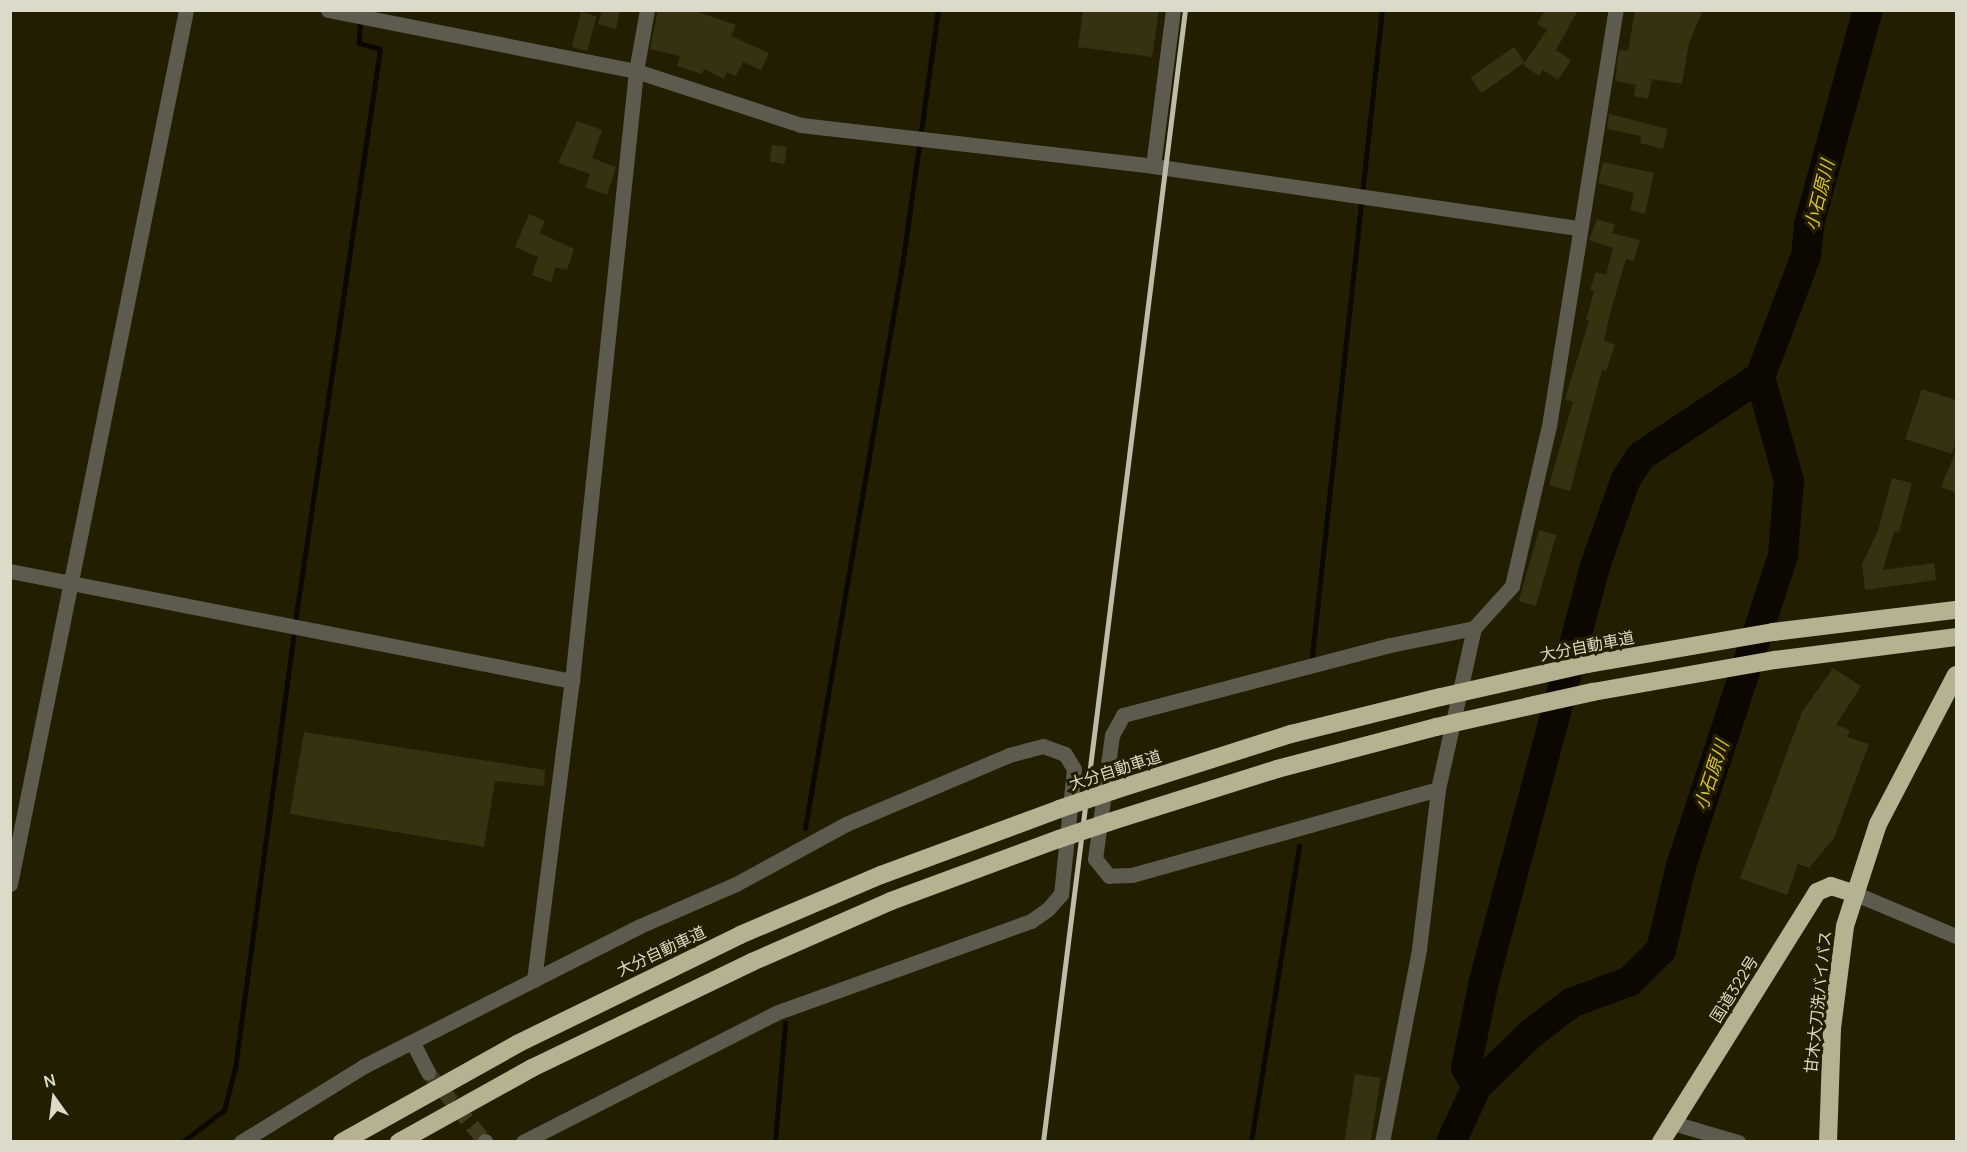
<!DOCTYPE html>
<html>
<head>
<meta charset="utf-8">
<style>
	body { margin:0 }
	#map { position:relative; width:1967px; height:1152px; overflow:hidden; background:#231e02; font-family:Manrope,"Noto Sans JP",sans-serif }
	div>[style] { position:absolute }
	.stream>* { height:5px; margin:-2.5px; padding:0 2.5px; transform-origin:2.5px; border-radius:2.5px; background:#0c0700 }
	.river>* { height:30px; margin:-15px; padding:0 15px; transform-origin:15px; border-radius:15px; background:#0c0700 }
	.building>* { inset:0; background:#363111; transform-origin:0 0 }
	.minor-tunnel>* { height:15px; margin-top:-7.5px; transform-origin:0; background:repeating-linear-gradient(90deg,#3f3a20 0 15px,transparent 0 23px) }
	.minor>* { height:15px; margin:-7.5px; padding:0 7.5px; transform-origin:7.5px; border-radius:7.5px; background:#5d5b4e }
	.highway>* { height:18px; margin:-9px; padding:0 9px; transform-origin:9px; border-radius:9px; background:#b6b291 }
	.rail>* { height:4.5px; margin:-2.25px; padding:0 2.25px; transform-origin:2.25px; border-radius:2.25px; background:#bebba9 }
	.highway-bridge>* { height:18px; margin:-9px; padding:0 9px; transform-origin:9px; border-radius:9px; background:#b6b291 }
	span { translate:-50% -50%; white-space:nowrap; text-align:center; line-height:1.15; -webkit-text-stroke:6px #231e02; paint-order:stroke }
	.street-label { font-size:16px; color:#dcdac9 }
	.water-label { font-size:18px; color:#d8c434; font-style:italic }
	.frame { position:absolute; inset:0; border:12px solid #dcdac9; pointer-events:none }
	.north { position:absolute; left:24px; top:1068px; width:60px; height:60px; -webkit-text-stroke:4px #231e02; paint-order:stroke; rotate:346deg; font-size:16px; font-weight:700; line-height:24px; text-align:center; color:#dcdac9 }
	.north::after { content:''; display:block; margin:auto; width:21px; height:27px; background:#dcdac9; clip-path:polygon(50% 0,100% 100%,50% 72%,0 100%) }
</style>
</head>
<body>
<div id="map">
	<div class="stream">
		<div style="left:1312px;top:656px;width:650px;rotate:-83.82deg"></div>
		<div style="left:805px;top:828px;width:577px;rotate:-80.23deg"></div>
		<div style="left:903px;top:259px;width:251px;rotate:-82deg"></div>
		<div style="left:182px;top:1142px;width:53px;rotate:-37.3deg"></div>
		<div style="left:224px;top:1110px;width:43px;rotate:-75.3deg"></div>
		<div style="left:235px;top:1068px;width:457px;rotate:-82.3deg"></div>
		<div style="left:296px;top:615px;width:572px;rotate:-81.56deg"></div>
		<div style="left:380px;top:49px;width:22px;rotate:-164deg"></div>
		<div style="left:359px;top:43px;width:25px;rotate:-88deg"></div>
		<div style="left:775px;top:1142px;width:120px;rotate:-85.2deg"></div>
		<div style="left:1251px;top:1142px;width:300px;rotate:-80.8deg"></div>
	</div>
	<div class="river">
		<div style="left:1477px;top:1086px;width:21px;rotate:-121deg"></div>
		<div style="left:1466px;top:1068px;width:89px;rotate:-78.3deg"></div>
		<div style="left:1484px;top:981px;width:430px;rotate:-75deg"></div>
		<div style="left:1595px;top:566px;width:92px;rotate:-70.4deg"></div>
		<div style="left:1626px;top:479px;width:27px;rotate:-57deg"></div>
		<div style="left:1641px;top:456px;width:143px;rotate:-33.6deg"></div>
		<div style="left:1760px;top:377px;width:129px;rotate:-69.2deg"></div>
		<div style="left:1806px;top:256px;width:31px;rotate:-84deg"></div>
		<div style="left:1809px;top:225px;width:223px;rotate:-74.7deg"></div>
		<div style="left:1451px;top:1142px;width:62px;rotate:-65.1deg"></div>
		<div style="left:1477px;top:1086px;width:78px;rotate:-44deg"></div>
		<div style="left:1533px;top:1032px;width:48px;rotate:-37.3deg"></div>
		<div style="left:1571px;top:1003px;width:63px;rotate:-20.4deg"></div>
		<div style="left:1630px;top:981px;width:44px;rotate:-45deg"></div>
		<div style="left:1661px;top:950px;width:86px;rotate:-76.6deg"></div>
		<div style="left:1681px;top:866px;width:327px;rotate:-71.8deg"></div>
		<div style="left:1783px;top:555px;width:74px;rotate:-85.4deg"></div>
		<div style="left:1789px;top:481px;width:108px;rotate:-105.6deg"></div>
	</div>
	<div class="building">
		<div style="clip-path:polygon(602px 10px,620px 10px,616px 29px,598px 24px)"></div>
		<div style="clip-path:polygon(658px 10px,692px 10px,736px 25px,731px 36px,769px 53px,761px 70px,743px 62px,736px 76px,727px 72px,724px 79px,704px 69px,702px 74px,677px 66px,680px 56px,650px 49px)"></div>
		<div style="clip-path:polygon(1083px 10px,1159px 10px,1152px 57px,1078px 47px)"></div>
		<div style="clip-path:polygon(1545px 10px,1578px 10px,1556px 50px,1571px 60px,1558px 80px,1543px 70px,1539px 76px,1523px 65px,1547px 30px,1537px 24px)"></div>
		<div style="clip-path:polygon(1635px 10px,1703px 10px,1689px 43px,1682px 84px,1652px 79px,1648px 99px,1634px 96px,1636px 85px,1615px 81px,1619px 50px,1628px 51px)"></div>
		<div style="left:581px;top:12px;width:16px;height:36px;rotate:15deg"></div>
		<div style="left:1514px;top:47px;width:19px;height:53px;rotate:55deg"></div>
		<div style="clip-path:polygon(1609px 114px,1668px 129px,1663px 149px,1640px 143px,1641px 136px,1607px 129px)"></div>
		<div style="clip-path:polygon(577px 121px,602px 130px,592px 158px,616px 167px,607px 195px,585px 187px,590px 174px,558px 163px)"></div>
		<div style="left:772px;top:145px;width:15px;height:17px;rotate:8deg"></div>
		<div style="clip-path:polygon(1603px 162px,1654px 173px,1645px 214px,1630px 210px,1634px 193px,1598px 183px)"></div>
		<div style="clip-path:polygon(529px 214px,545px 221px,540px 233px,574px 249px,567px 270px,556px 267px,551px 282px,532px 275px,538px 257px,515px 247px)"></div>
		<div style="clip-path:polygon(1597px 219px,1615px 225px,1612px 233px,1640px 240px,1634px 261px,1626px 259px,1610px 313px,1604px 341px,1615px 345px,1606px 371px,1602px 370px,1570px 491px,1549px 485px,1573px 402px,1565px 399px,1589px 321px,1586px 320px,1594px 291px,1590px 290px,1596px 272px,1606px 275px,1613px 248px,1589px 240px)"></div>
		<div style="clip-path:polygon(1922px 389px,1956px 400px,1956px 441px,1952px 454px,1905px 439px)"></div>
		<div style="clip-path:polygon(1956px 451px,1956px 493px,1941px 487px)"></div>
		<div style="clip-path:polygon(1892px 478px,1912px 483px,1899px 532px,1894px 531px,1883px 570px,1934px 563px,1936px 580px,1865px 590px,1862px 564px,1878px 531px)"></div>
		<div style="left:1539px;top:530px;width:18px;height:74px;rotate:16deg"></div>
		<div style="clip-path:polygon(1833px 668px,1861px 686px,1836px 725px,1850px 730px,1847px 737px,1869px 744px,1834px 838px,1809px 868px,1798px 864px,1787px 895px,1740px 878px,1802px 712px)"></div>
		<div style="clip-path:polygon(304px 732px,545px 770px,544px 786px,495px 781px,484px 847px,290px 814px)"></div>
		<div style="left:1355px;top:1074px;width:26px;height:69px;rotate:9deg"></div>
	</div>
	<div class="minor-tunnel">
		<div style="left:428px;top:1072px;width:89px;rotate:50.4deg"></div>
	</div>
	<div class="minor">
		<div style="left:328px;top:10px;width:314px;rotate:11.2deg"></div>
		<div style="left:636px;top:71px;width:174px;rotate:18.1deg"></div>
		<div style="left:801px;top:125px;width:354px;rotate:6.6deg"></div>
		<div style="left:1153px;top:166px;width:431px;rotate:8.3deg"></div>
		<div style="left:1153px;top:166px;width:157px;rotate:-82.7deg"></div>
		<div style="left:10px;top:571px;width:573px;rotate:11.07deg"></div>
		<div style="left:1438px;top:789px;width:318px;rotate:164.3deg"></div>
		<div style="left:1132px;top:875px;width:23px;rotate:178deg"></div>
		<div style="left:1109px;top:876px;width:22px;rotate:-129deg"></div>
		<div style="left:1095px;top:859px;width:125px;rotate:-82.2deg"></div>
		<div style="left:1112px;top:735px;width:23px;rotate:-61deg"></div>
		<div style="left:1123px;top:715px;width:276px;rotate:-14.7deg"></div>
		<div style="left:1390px;top:645px;width:86px;rotate:-11.4deg"></div>
		<div style="left:10px;top:884px;width:892px;rotate:-78.61deg"></div>
		<div style="left:1856px;top:894px;width:108px;rotate:22.8deg"></div>
		<div style="left:534px;top:980px;width:301px;rotate:-82.8deg"></div>
		<div style="left:572px;top:681px;width:613px;rotate:-84.01deg"></div>
		<div style="left:636px;top:71px;width:62px;rotate:-79.8deg"></div>
		<div style="left:413px;top:1043px;width:33px;rotate:63deg"></div>
		<div style="left:1673px;top:1123px;width:68px;rotate:16.3deg"></div>
		<div style="left:485px;top:1141px;width:1px;rotate:90deg"></div>
		<div style="left:241px;top:1142px;width:145px;rotate:-31.7deg"></div>
		<div style="left:364px;top:1066px;width:309px;rotate:-26.9deg"></div>
		<div style="left:640px;top:926px;width:105px;rotate:-23.6deg"></div>
		<div style="left:736px;top:884px;width:125px;rotate:-28.6deg"></div>
		<div style="left:846px;top:824px;width:177px;rotate:-22.9deg"></div>
		<div style="left:1009px;top:755px;width:35px;rotate:-15deg"></div>
		<div style="left:1043px;top:746px;width:23px;rotate:20deg"></div>
		<div style="left:1065px;top:754px;width:17px;rotate:59deg"></div>
		<div style="left:1074px;top:769px;width:126px;rotate:95.9deg"></div>
		<div style="left:1061px;top:894px;width:20px;rotate:131deg"></div>
		<div style="left:1048px;top:909px;width:21px;rotate:145deg"></div>
		<div style="left:1031px;top:921px;width:271px;rotate:160.2deg"></div>
		<div style="left:776px;top:1013px;width:284px;rotate:153deg"></div>
		<div style="left:1382px;top:1142px;width:197px;rotate:-79.1deg"></div>
		<div style="left:1419px;top:949px;width:161px;rotate:-83.2deg"></div>
		<div style="left:1438px;top:789px;width:165px;rotate:-77.4deg"></div>
		<div style="left:1474px;top:628px;width:57px;rotate:-47.9deg"></div>
		<div style="left:1512px;top:586px;width:164px;rotate:-77deg"></div>
		<div style="left:1549px;top:426px;width:421px;rotate:-80.9deg"></div>
	</div>
	<div class="highway">
		<div style="left:1112px;top:791px;width:188px;rotate:-17.7deg"></div>
		<div style="left:1291px;top:734px;width:154px;rotate:-13.9deg"></div>
		<div style="left:1109px;top:822px;width:176px;rotate:-17.5deg"></div>
		<div style="left:1277px;top:769px;width:164px;rotate:-14.8deg"></div>
		<div style="left:342px;top:1142px;width:201px;rotate:-29.2deg"></div>
		<div style="left:517px;top:1044px;width:248px;rotate:-26deg"></div>
		<div style="left:740px;top:935px;width:153px;rotate:-23.1deg"></div>
		<div style="left:881px;top:875px;width:190px;rotate:-20.3deg"></div>
		<div style="left:399px;top:1142px;width:152px;rotate:-29.1deg"></div>
		<div style="left:532px;top:1068px;width:244px;rotate:-25.7deg"></div>
		<div style="left:752px;top:962px;width:152px;rotate:-23.7deg"></div>
		<div style="left:891px;top:901px;width:179px;rotate:-20.3deg"></div>
		<div style="left:1661px;top:1142px;width:295px;rotate:-58deg"></div>
		<div style="left:1817px;top:892px;width:15px;rotate:-23deg"></div>
		<div style="left:1831px;top:886px;width:26px;rotate:18deg"></div>
		<div style="left:1828px;top:1142px;width:114px;rotate:-88deg"></div>
		<div style="left:1832px;top:1028px;width:103px;rotate:-82.7deg"></div>
		<div style="left:1845px;top:926px;width:107px;rotate:-72.1deg"></div>
		<div style="left:1878px;top:824px;width:168px;rotate:-62.4deg"></div>
	</div>
	<div class="rail">
		<div style="left:1043px;top:1142px;width:1141px;rotate:-82.85deg"></div>
	</div>
	<div class="highway-bridge">
		<div style="left:1441px;top:697px;width:151px;rotate:-12.7deg"></div>
		<div style="left:1588px;top:664px;width:188px;rotate:-9.8deg"></div>
		<div style="left:1773px;top:632px;width:184px;rotate:-6.9deg"></div>
		<div style="left:1436px;top:727px;width:161px;rotate:-12.6deg"></div>
		<div style="left:1593px;top:692px;width:185px;rotate:-10deg"></div>
		<div style="left:1775px;top:660px;width:182px;rotate:-7.2deg"></div>
		<div style="left:1059px;top:809px;width:56px;rotate:-18.8deg"></div>
		<div style="left:1059px;top:839px;width:53px;rotate:-18.8deg"></div>
	</div>
	<div class="street-label">
		<span style="left:1587px;top:646px;rotate:-11deg">大分自動車道</span>
		<span style="left:1115px;top:770px;rotate:-18deg">大分自動車道</span>
		<span style="left:661px;top:951px;rotate:-25deg">大分自動車道</span>
		<span style="left:1734px;top:989px;rotate:-58deg">国道322号</span>
		<span style="left:1818px;top:1002px;rotate:-84deg">甘木大刀洗バイパス</span>
	</div>
	<div class="water-label">
		<span style="left:1819px;top:195px;rotate:-76deg">小石原川</span>
		<span style="left:1711px;top:775px;rotate:-72deg">小石原川</span>
	</div>
	<div class="frame"></div>
	<div class="north">N</div>
</div>
</body>
</html>
